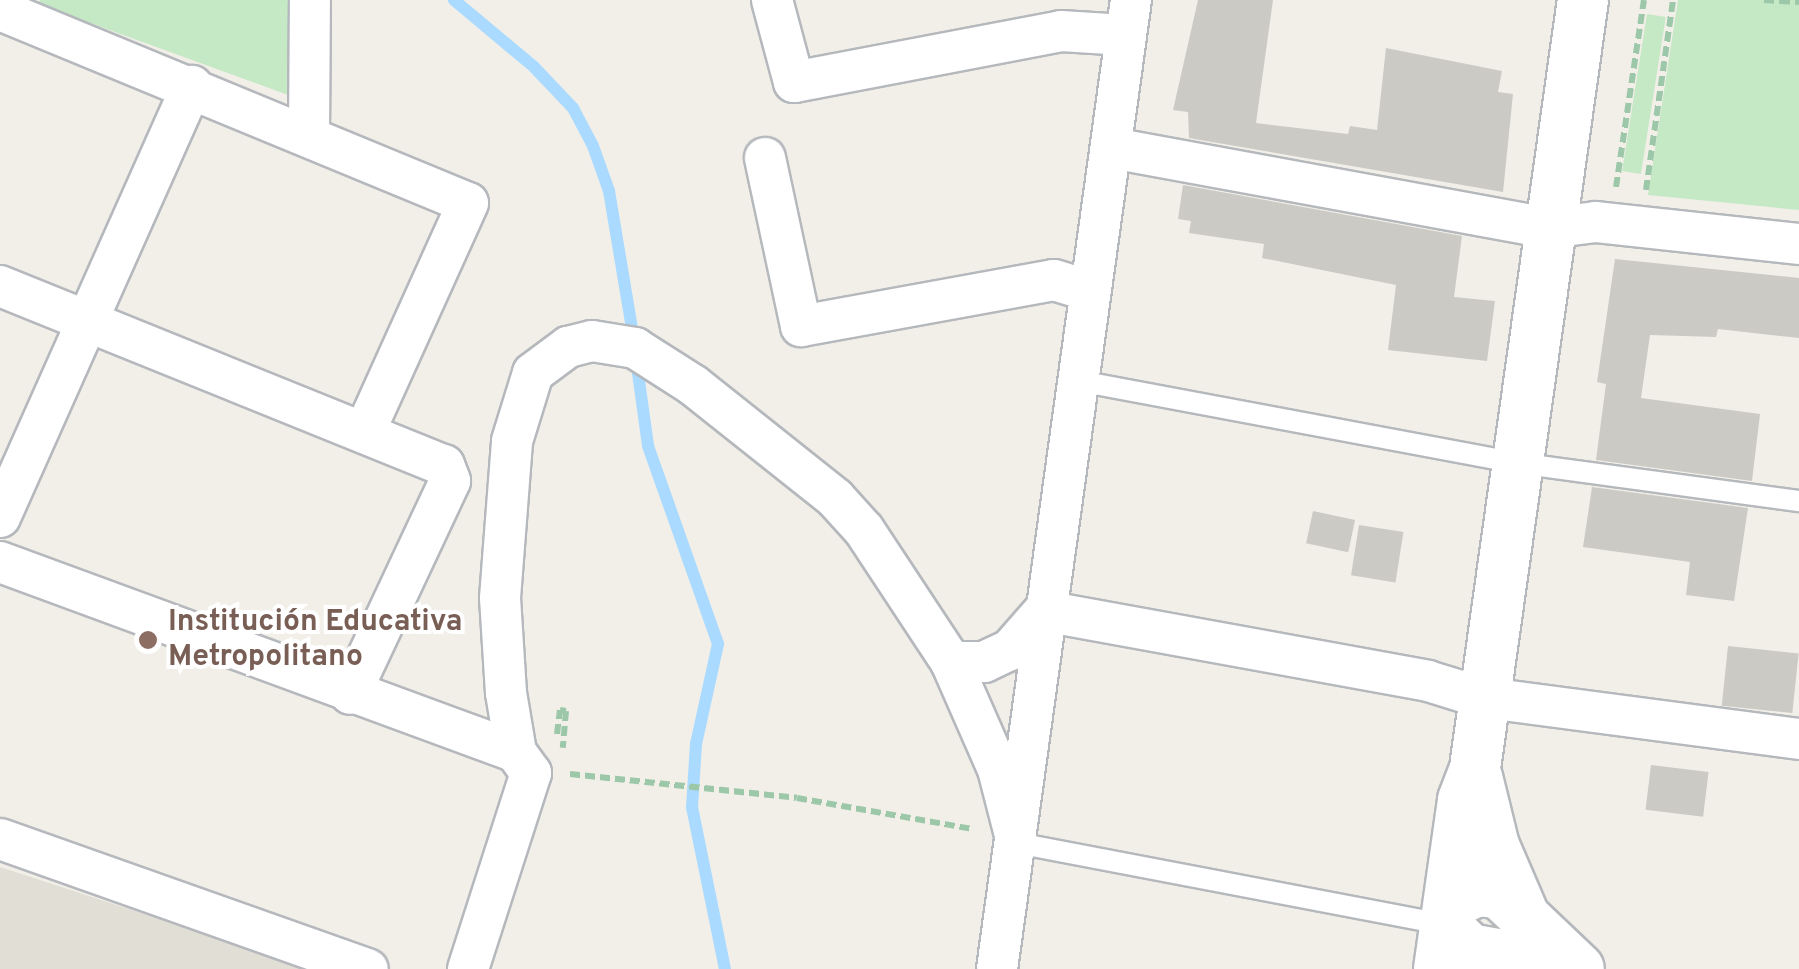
<!DOCTYPE html>
<html>
<head>
<meta charset="utf-8">
<style>
	body { margin:0 }
	#map { position:relative; width:1799px; height:969px; overflow:hidden; background:#f1efe8; font-family:Overpass,sans-serif }
	div>[style] { position:absolute }
	.education>* { inset:0; background:#e1ded6 }
	.green>* { inset:0; background:#c5e8c5; transform-origin:0 0 }
	.stream>* { height:12px; margin:-6px; padding:0 6px; transform-origin:6px; border-radius:6px; background:#aadaff }
	.building>* { inset:0; background:#cccac5; transform-origin:0 0 }
	.path>* { height:6px; margin-top:-3px; transform-origin:0; background:repeating-linear-gradient(90deg,#9cc7a9 0 10px,transparent 0 15px) }
	.roads { filter:drop-shadow(2px 0 #b5b8bc) drop-shadow(-2px 0 #b5b8bc) drop-shadow(0 2px #b5b8bc) drop-shadow(0 -2px #b5b8bc) }
	.service>* { height:20px; margin:-10px; padding:0 10px; transform-origin:10px; border-radius:10px; background:#fff }
	.minor>* { height:40px; margin:-20px; padding:0 20px; transform-origin:20px; border-radius:20px; background:#fff }
	.tertiary>* { height:50px; margin:-25px; padding:0 25px; transform-origin:25px; border-radius:25px; background:#fff }
	.dots>* { width:28px; height:28px; translate:-50% -50%; box-sizing:border-box; border:5px solid #fff; border-radius:50% }
	span { translate:-50% -50%; white-space:nowrap; text-align:center; line-height:1.15; -webkit-text-stroke:8px #fff; paint-order:stroke }
	.education-label { font-size:30px; color:#785e54; font-weight:700 }
	.left { translate:0 -50%; text-align:left }
</style>
</head>
<body>
<div id="map">
	<div class="education">
		<div style="clip-path:polygon(0 867px,313px 969px,0 969px)"></div>
	</div>
	<div class="green">
		<div style="clip-path:polygon(40px 0,291px 0,291px 96px,38px 4px)"></div>
		<div style="clip-path:polygon(1678px 0,1799px 0,1799px 210px,1648px 195px)"></div>
		<div style="left:1647px;top:14px;width:19px;height:159px;rotate:9deg"></div>
	</div>
	<div class="stream">
		<div style="left:454px;top:0;width:104px;rotate:39.9deg"></div>
		<div style="left:534px;top:67px;width:57px;rotate:46.4deg"></div>
		<div style="left:573px;top:108px;width:43px;rotate:62.2deg"></div>
		<div style="left:593px;top:146px;width:48px;rotate:70.4deg"></div>
		<div style="left:609px;top:191px;width:151px;rotate:80.5deg"></div>
		<div style="left:636px;top:359px;width:88px;rotate:82.1deg"></div>
		<div style="left:648px;top:446px;width:210px;rotate:70.5deg"></div>
		<div style="left:718px;top:644px;width:102px;rotate:102.4deg"></div>
		<div style="left:696px;top:744px;width:63px;rotate:93.6deg"></div>
		<div style="left:692px;top:807px;width:165px;rotate:78.5deg"></div>
	</div>
	<div class="building">
		<div style="clip-path:polygon(1198px 0,1273px 0,1256px 123px,1348px 134px,1350px 126px,1377px 130px,1386px 48px,1502px 71px,1498px 92px,1513px 94px,1503px 192px,1189px 138px,1188px 112px,1173px 110px)"></div>
		<div style="clip-path:polygon(1183px 185px,1462px 236px,1454px 297px,1495px 301px,1487px 361px,1388px 350px,1396px 285px,1262px 258px,1264px 244px,1189px 233px,1191px 221px,1178px 219px)"></div>
		<div style="clip-path:polygon(1615px 259px,1799px 278px,1799px 338px,1718px 329px,1716px 337px,1650px 335px,1641px 398px,1760px 414px,1752px 481px,1596px 460px,1606px 384px,1597px 382px)"></div>
		<div style="clip-path:polygon(1592px 487px,1748px 508px,1734px 601px,1686px 595px,1690px 562px,1583px 547px)"></div>
		<div style="left:1313px;top:511px;width:43px;height:33px;rotate:12deg"></div>
		<div style="left:1359px;top:525px;width:45px;height:51px;rotate:9deg"></div>
		<div style="left:1728px;top:646px;width:71px;height:60px;rotate:6deg"></div>
		<div style="left:1651px;top:765px;width:58px;height:45px;rotate:7deg"></div>
	</div>
	<div class="path">
		<div style="left:1764px;top:0;width:16px;rotate:4deg"></div>
		<div style="left:1780px;top:1px;width:19px;rotate:3deg"></div>
		<div style="left:1616px;top:187px;width:189px;rotate:-81.5deg"></div>
		<div style="left:1646px;top:190px;width:192px;rotate:-81.9deg"></div>
		<div style="left:557px;top:734px;width:24px;rotate:-83deg"></div>
		<div style="left:560px;top:710px;width:6px;rotate:9deg"></div>
		<div style="left:566px;top:711px;width:37px;rotate:95deg"></div>
		<div style="left:570px;top:774px;width:228px;rotate:6deg"></div>
		<div style="left:797px;top:798px;width:179px;rotate:10deg"></div>
	</div>
	<div class="roads">
		<div class="service">
			<div style="left:1079px;top:381px;width:446px;rotate:10.6deg"></div>
			<div style="left:1517px;top:463px;width:285px;rotate:7.7deg"></div>
			<div style="left:1017px;top:843px;width:434px;rotate:10.8deg"></div>
		</div>
		<div class="minor">
			<div style="left:772px;top:0;width:85px;rotate:75deg"></div>
			<div style="left:794px;top:82px;width:272px;rotate:-10.8deg"></div>
			<div style="left:1061px;top:31px;width:64px;rotate:3.6deg"></div>
			<div style="left:0;top:10px;width:506px;rotate:22.41deg"></div>
			<div style="left:468px;top:203px;width:250px;rotate:114.3deg"></div>
			<div style="left:309px;top:135px;width:135px;rotate:-89.6deg"></div>
			<div style="left:1112px;top:148px;width:444px;rotate:10.4deg"></div>
			<div style="left:1549px;top:228px;width:47px;rotate:-7.3deg"></div>
			<div style="left:1596px;top:222px;width:204px;rotate:6.2deg"></div>
			<div style="left:765px;top:158px;width:172px;rotate:77.9deg"></div>
			<div style="left:801px;top:326px;width:257px;rotate:-10.3deg"></div>
			<div style="left:1054px;top:280px;width:34px;rotate:17deg"></div>
			<div style="left:0;top:286px;width:479px;rotate:22deg"></div>
			<div style="left:444px;top:465px;width:17px;rotate:69deg"></div>
			<div style="left:450px;top:481px;width:235px;rotate:115.1deg"></div>
			<div style="left:0;top:517px;width:472px;rotate:-66deg"></div>
			<div style="left:0;top:562px;width:550px;rotate:20.21deg"></div>
			<div style="left:951px;top:662px;width:33px"></div>
			<div style="left:984px;top:662px;width:29px;rotate:-25deg"></div>
			<div style="left:1010px;top:650px;width:52px;rotate:-48.9deg"></div>
			<div style="left:1044px;top:611px;width:390px;rotate:10.3deg"></div>
			<div style="left:1428px;top:681px;width:54px;rotate:17.1deg"></div>
			<div style="left:1480px;top:697px;width:322px;rotate:7.5deg"></div>
			<div style="left:0;top:839px;width:390px;rotate:19.5deg"></div>
			<div style="left:468px;top:969px;width:206px;rotate:-72.2deg"></div>
			<div style="left:531px;top:773px;width:26px;rotate:-126deg"></div>
			<div style="left:516px;top:752px;width:60px;rotate:-99.6deg"></div>
			<div style="left:506px;top:693px;width:95px;rotate:-93.6deg"></div>
			<div style="left:500px;top:598px;width:157px;rotate:-85.6deg"></div>
			<div style="left:512px;top:441px;width:71px;rotate:-72.8deg"></div>
			<div style="left:533px;top:373px;width:44px;rotate:-36.6deg"></div>
			<div style="left:568px;top:347px;width:25px;rotate:-14deg"></div>
			<div style="left:592px;top:341px;width:44px;rotate:9.2deg"></div>
			<div style="left:635px;top:348px;width:69px;rotate:32.5deg"></div>
			<div style="left:693px;top:385px;width:181px;rotate:38.5deg"></div>
			<div style="left:835px;top:498px;width:43px;rotate:47.8deg"></div>
			<div style="left:864px;top:530px;width:158px;rotate:56.6deg"></div>
			<div style="left:951px;top:662px;width:117px;rotate:66.3deg"></div>
			<div style="left:998px;top:769px;width:76px;rotate:75.6deg"></div>
			<div style="left:997px;top:969px;width:978px;rotate:-82.13deg"></div>
		</div>
		<div class="tertiary">
			<div style="left:1477px;top:777px;width:71px;rotate:76.2deg"></div>
			<div style="left:1494px;top:846px;width:78px;rotate:66.7deg"></div>
			<div style="left:1449px;top:905px;width:30px;rotate:-27deg"></div>
			<div style="left:1476px;top:891px;width:23px;rotate:5deg"></div>
			<div style="left:1499px;top:893px;width:110px;rotate:43.5deg"></div>
			<div style="left:1445px;top:925px;width:35px;rotate:44deg"></div>
			<div style="left:1470px;top:949px;width:39px;rotate:10deg"></div>
			<div style="left:1508px;top:956px;width:25px;rotate:32deg"></div>
			<div style="left:1439px;top:969px;width:171px;rotate:-81.9deg"></div>
			<div style="left:1463px;top:800px;width:34px;rotate:-69deg"></div>
			<div style="left:1475px;top:768px;width:776px;rotate:-82deg"></div>
		</div>
	</div>
	<div class="dots">
		<div style="left:148px;top:640px;background:#8d6e63"></div>
	</div>
	<div class="education-label">
		<span class="left" style="left:168px;top:640px">Institución Educativa<br>Metropolitano</span>
	</div>
</div>
</body>
</html>
